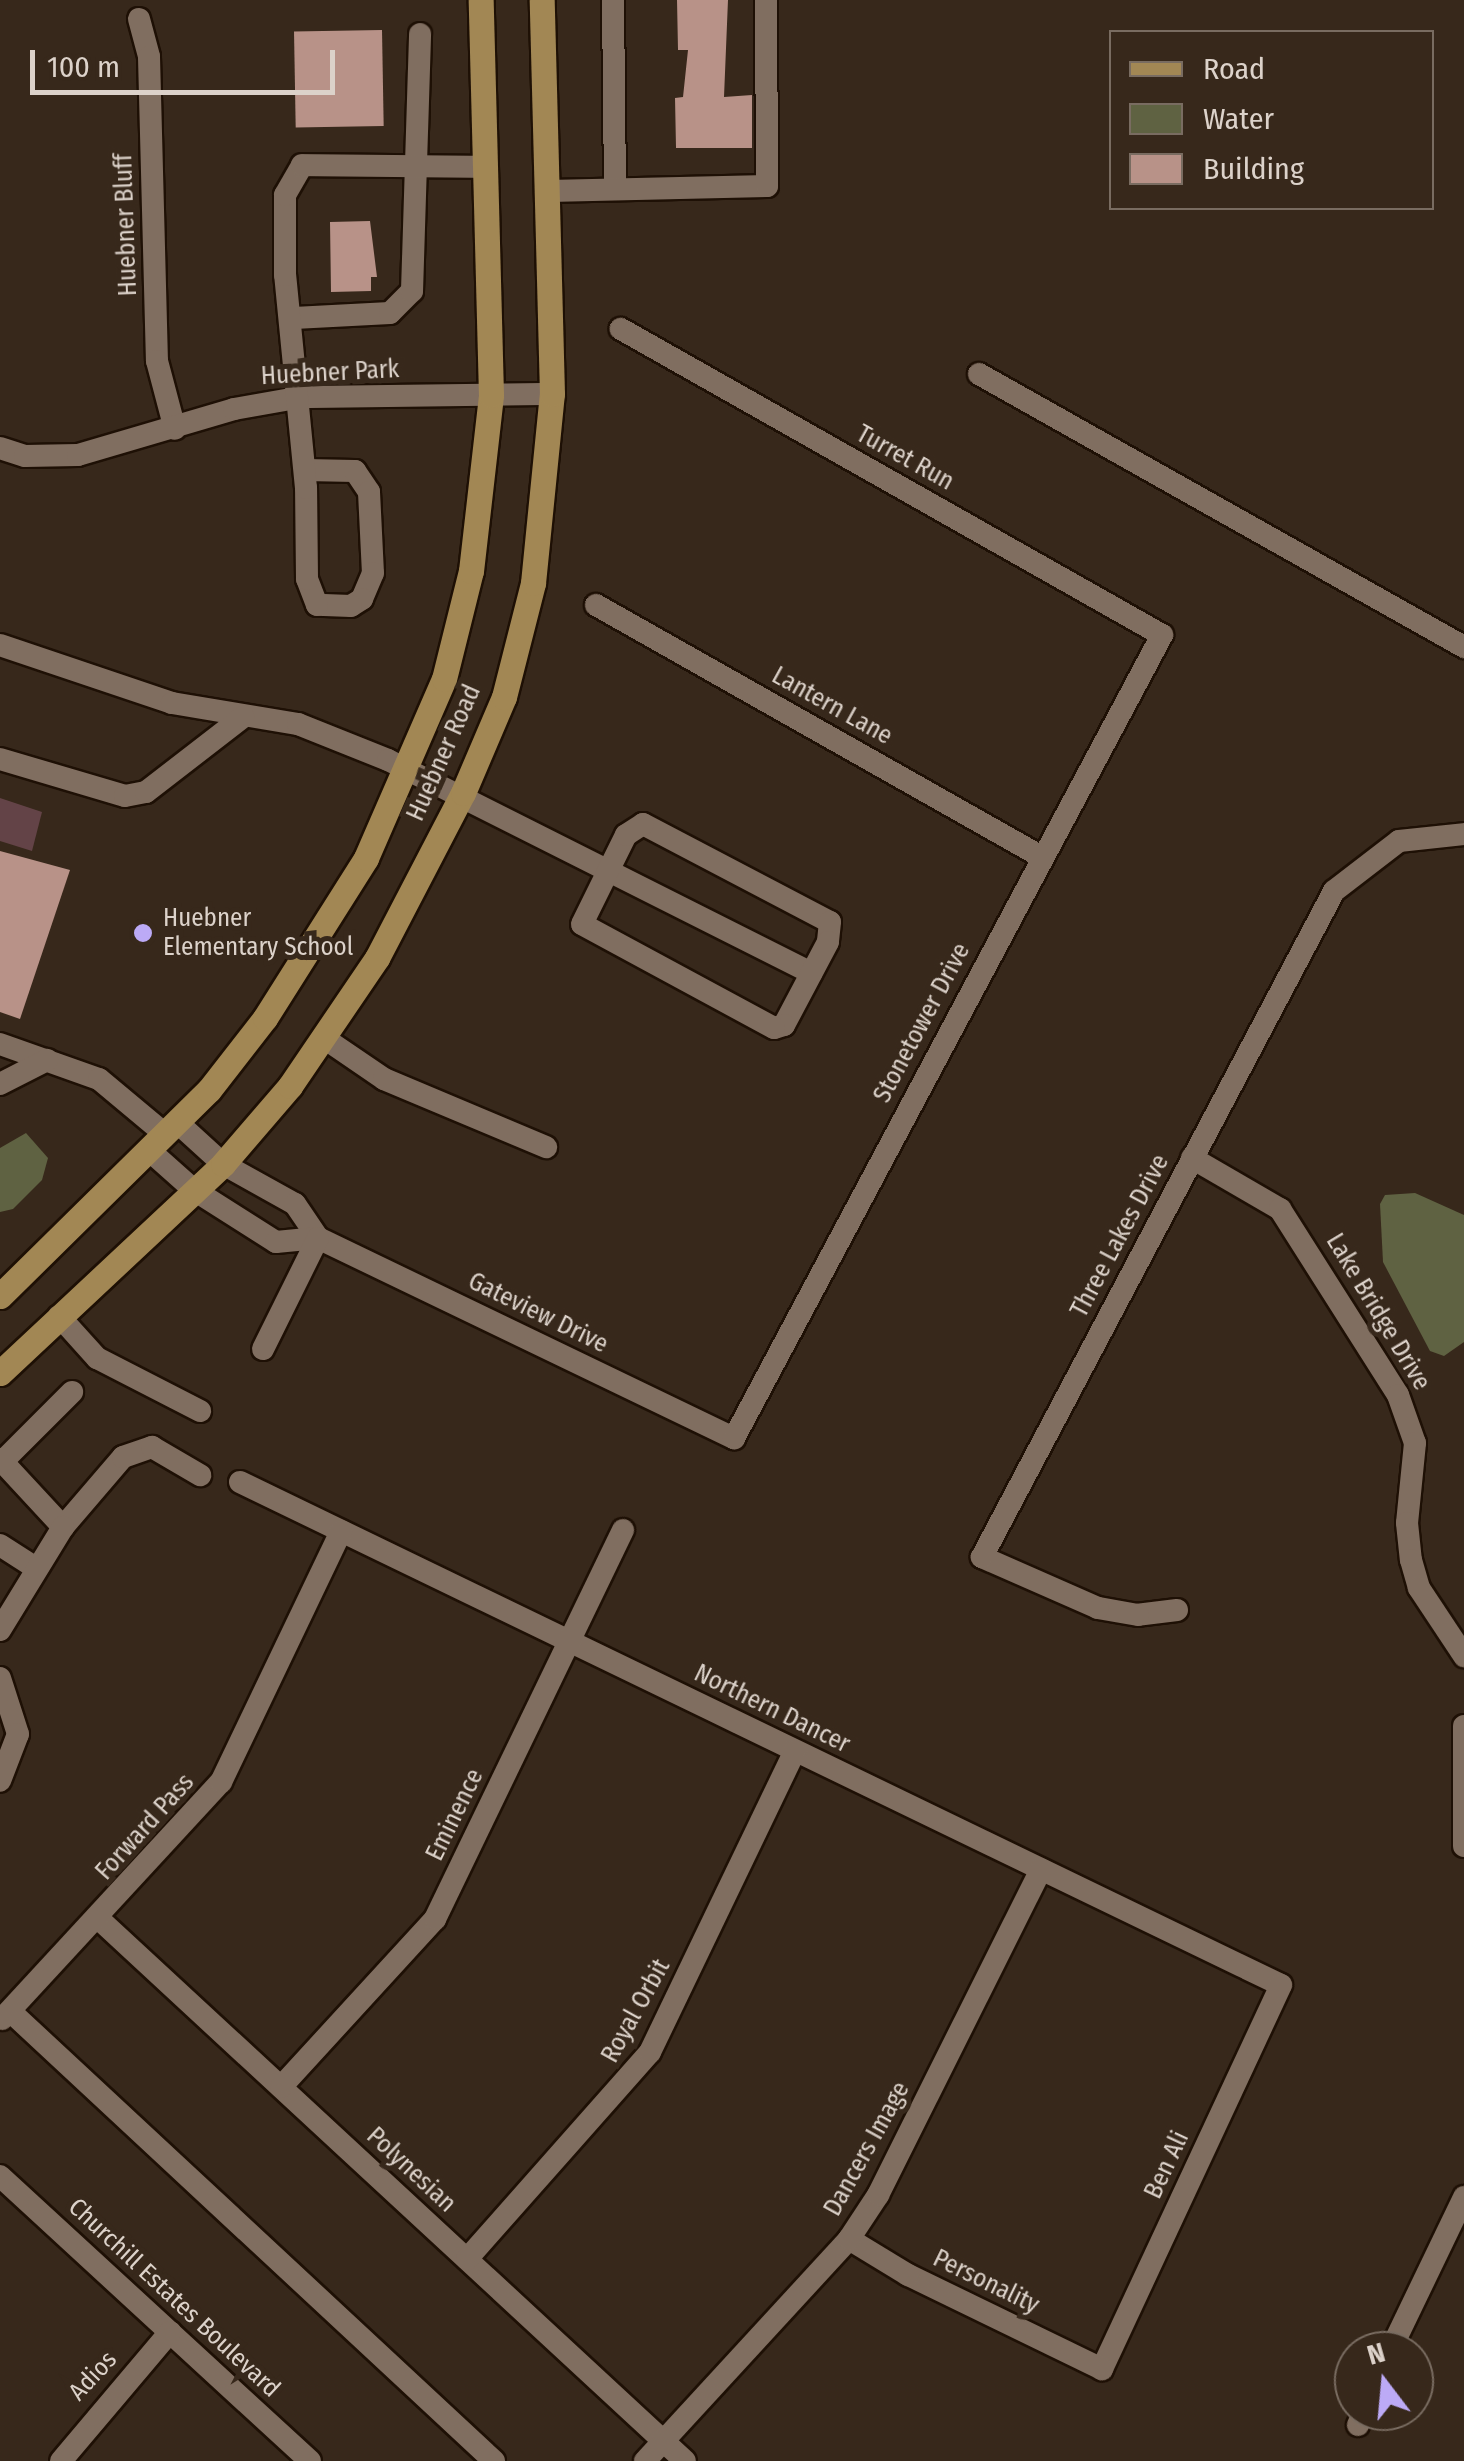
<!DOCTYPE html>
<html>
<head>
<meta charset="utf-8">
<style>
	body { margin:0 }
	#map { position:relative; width:1464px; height:2461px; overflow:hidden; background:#37281b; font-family:"Fira Sans Condensed",sans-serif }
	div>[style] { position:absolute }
	.green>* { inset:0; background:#634347 }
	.water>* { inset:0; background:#5f6242 }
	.building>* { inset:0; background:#b89288; transform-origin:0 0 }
	.roads { filter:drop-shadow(2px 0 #1e1005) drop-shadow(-2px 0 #1e1005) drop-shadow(0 2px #1e1005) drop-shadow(0 -2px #1e1005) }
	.minor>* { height:22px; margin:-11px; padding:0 11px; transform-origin:11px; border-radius:11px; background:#806e60 }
	.major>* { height:25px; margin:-12.5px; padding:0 12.5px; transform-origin:12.5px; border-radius:12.5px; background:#a28754 }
	.dots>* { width:28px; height:28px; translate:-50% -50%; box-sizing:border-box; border:5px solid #37281b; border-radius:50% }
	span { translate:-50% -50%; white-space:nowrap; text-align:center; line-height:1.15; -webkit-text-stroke:10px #37281b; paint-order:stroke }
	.street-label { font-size:25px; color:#dcd2ca }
	.poi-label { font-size:25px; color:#dcd2ca }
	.left { translate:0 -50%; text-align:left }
	.legend { position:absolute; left:1109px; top:30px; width:325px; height:180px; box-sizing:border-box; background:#37281b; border:2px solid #796c61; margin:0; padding:12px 18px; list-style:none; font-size:30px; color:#dcd2ca }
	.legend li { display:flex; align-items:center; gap:20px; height:50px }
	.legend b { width:50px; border:2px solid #796c61 }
	.north { position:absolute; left:1334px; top:2331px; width:100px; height:100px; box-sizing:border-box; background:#37281b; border:2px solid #796c61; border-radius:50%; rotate:344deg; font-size:28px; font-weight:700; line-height:40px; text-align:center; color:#dcd2ca }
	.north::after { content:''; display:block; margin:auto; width:35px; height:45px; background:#bcaaf6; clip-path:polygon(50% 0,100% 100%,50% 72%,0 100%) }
	.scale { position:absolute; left:30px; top:50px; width:305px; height:45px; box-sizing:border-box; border:5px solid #dcd2ca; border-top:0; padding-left:12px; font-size:30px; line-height:35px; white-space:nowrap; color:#dcd2ca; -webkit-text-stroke:8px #37281b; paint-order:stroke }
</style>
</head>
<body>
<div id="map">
	<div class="green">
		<div style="clip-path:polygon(0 798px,42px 812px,32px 851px,0 841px)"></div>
	</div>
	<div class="water">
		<div style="clip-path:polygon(26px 1133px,48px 1158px,42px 1180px,13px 1209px,0 1212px,0 1148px)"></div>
		<div style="clip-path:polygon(1415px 1193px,1464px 1215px,1464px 1342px,1444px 1356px,1430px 1351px,1383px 1262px,1380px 1204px,1385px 1195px)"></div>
	</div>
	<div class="building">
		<div style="clip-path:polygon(677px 0,728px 0,724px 97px,752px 95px,752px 148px,676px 148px,675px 98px,683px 97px,688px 50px,678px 50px)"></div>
		<div style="left:382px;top:30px;width:96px;height:88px;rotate:89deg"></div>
		<div style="clip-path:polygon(370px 221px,377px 277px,371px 277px,371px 291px,331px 292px,330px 222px)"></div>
		<div style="clip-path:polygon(0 851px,70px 870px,20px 1019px,0 1012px)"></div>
	</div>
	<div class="roads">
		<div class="minor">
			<div style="left:613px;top:0;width:189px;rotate:89.4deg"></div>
			<div style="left:139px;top:19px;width:39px;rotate:75deg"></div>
			<div style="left:149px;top:57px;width:304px;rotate:88.5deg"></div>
			<div style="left:157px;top:361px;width:70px;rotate:75.2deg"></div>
			<div style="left:549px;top:191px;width:218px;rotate:-1.3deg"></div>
			<div style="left:767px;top:186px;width:186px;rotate:-90.3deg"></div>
			<div style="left:294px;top:318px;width:96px;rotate:-3deg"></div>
			<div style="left:390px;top:313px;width:31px;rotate:-45deg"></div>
			<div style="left:412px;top:291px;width:257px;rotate:-88.2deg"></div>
			<div style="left:979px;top:374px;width:557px;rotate:29.37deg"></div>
			<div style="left:0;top:448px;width:26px;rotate:18deg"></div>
			<div style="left:25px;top:456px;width:53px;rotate:-1.1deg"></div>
			<div style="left:78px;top:455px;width:163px;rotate:-16.4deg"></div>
			<div style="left:234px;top:409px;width:69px;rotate:-10deg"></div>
			<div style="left:302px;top:397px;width:250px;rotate:-0.7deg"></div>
			<div style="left:305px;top:470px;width:50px;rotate:1.1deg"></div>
			<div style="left:355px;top:471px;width:25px;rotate:56deg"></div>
			<div style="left:369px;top:492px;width:81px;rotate:87.2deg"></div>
			<div style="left:373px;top:573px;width:28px;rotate:113deg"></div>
			<div style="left:362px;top:599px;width:13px;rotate:148deg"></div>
			<div style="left:351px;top:606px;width:34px;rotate:-178deg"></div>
			<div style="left:317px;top:605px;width:28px;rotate:-111deg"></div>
			<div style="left:307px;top:579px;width:91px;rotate:-90.6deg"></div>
			<div style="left:306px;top:488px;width:214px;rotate:-95.6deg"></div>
			<div style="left:285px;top:275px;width:80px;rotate:-90deg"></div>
			<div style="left:285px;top:195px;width:34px;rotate:-60deg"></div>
			<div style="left:302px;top:165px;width:184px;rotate:0.6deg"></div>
			<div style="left:596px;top:605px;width:510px;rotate:29.48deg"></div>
			<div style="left:0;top:645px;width:182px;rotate:18.6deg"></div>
			<div style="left:172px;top:703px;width:128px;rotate:9.5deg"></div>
			<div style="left:298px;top:724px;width:97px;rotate:21.8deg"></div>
			<div style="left:388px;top:760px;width:474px;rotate:26.7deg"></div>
			<div style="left:0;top:759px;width:130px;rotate:16.5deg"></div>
			<div style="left:125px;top:796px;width:21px;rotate:-11deg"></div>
			<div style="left:146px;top:792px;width:123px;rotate:-37.7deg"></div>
			<div style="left:643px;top:824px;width:211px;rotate:27.7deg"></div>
			<div style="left:830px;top:922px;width:20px;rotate:96deg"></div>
			<div style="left:828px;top:942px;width:94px;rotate:117.9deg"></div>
			<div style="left:784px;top:1025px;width:10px;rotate:163deg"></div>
			<div style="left:774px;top:1028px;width:218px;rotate:-151.6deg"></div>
			<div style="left:582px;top:924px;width:99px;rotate:-63.7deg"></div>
			<div style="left:626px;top:835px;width:20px;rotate:-33deg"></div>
			<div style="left:324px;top:1038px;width:73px;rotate:34.3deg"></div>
			<div style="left:384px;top:1079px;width:176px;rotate:22.8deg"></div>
			<div style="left:0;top:1044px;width:105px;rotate:19.5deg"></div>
			<div style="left:99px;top:1079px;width:87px;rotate:39.9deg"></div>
			<div style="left:0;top:1084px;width:53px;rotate:-27.1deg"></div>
			<div style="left:178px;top:1123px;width:61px;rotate:42.3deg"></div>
			<div style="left:223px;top:1164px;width:82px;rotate:29.1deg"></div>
			<div style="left:295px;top:1204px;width:41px;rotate:55.9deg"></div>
			<div style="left:150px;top:1151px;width:59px;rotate:41.6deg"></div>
			<div style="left:194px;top:1190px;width:97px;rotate:32.4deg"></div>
			<div style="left:276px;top:1242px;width:42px;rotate:-5.4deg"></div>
			<div style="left:318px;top:1238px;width:462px;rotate:25.7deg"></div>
			<div style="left:734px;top:1438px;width:910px;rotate:-61.94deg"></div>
			<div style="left:1162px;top:635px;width:622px;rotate:-150.51deg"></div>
			<div style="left:1192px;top:1158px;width:102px;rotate:30.1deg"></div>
			<div style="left:1280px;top:1209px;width:220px;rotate:57.6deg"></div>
			<div style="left:1398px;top:1395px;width:51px;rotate:70.5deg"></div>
			<div style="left:1415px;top:1443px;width:80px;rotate:95.7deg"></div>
			<div style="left:1407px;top:1523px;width:37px;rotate:84deg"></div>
			<div style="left:1411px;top:1560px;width:29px;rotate:74deg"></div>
			<div style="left:1419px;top:1588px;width:82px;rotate:56.5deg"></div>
			<div style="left:59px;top:1316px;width:57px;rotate:47.9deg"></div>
			<div style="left:97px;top:1358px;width:116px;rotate:27.2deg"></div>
			<div style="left:263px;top:1349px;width:124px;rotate:-63.6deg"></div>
			<div style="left:0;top:1459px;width:93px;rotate:47.2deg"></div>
			<div style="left:63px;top:1527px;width:92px;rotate:-49.4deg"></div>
			<div style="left:123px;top:1457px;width:31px;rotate:-19deg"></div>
			<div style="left:152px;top:1447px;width:56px;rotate:30.3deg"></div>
			<div style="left:0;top:1464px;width:102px;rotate:-45deg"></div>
			<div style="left:240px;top:1482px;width:1156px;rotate:25.79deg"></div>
			<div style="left:1281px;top:1985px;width:424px;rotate:115deg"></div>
			<div style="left:1102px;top:2369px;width:216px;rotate:-154.1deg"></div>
			<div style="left:908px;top:2275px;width:69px;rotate:-148.6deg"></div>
			<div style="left:0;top:1545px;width:43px;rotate:32.6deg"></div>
			<div style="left:1177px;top:1610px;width:39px;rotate:173deg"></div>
			<div style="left:1138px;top:1615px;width:41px;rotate:-170.1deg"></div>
			<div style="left:1098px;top:1608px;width:127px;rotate:-156.3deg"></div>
			<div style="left:982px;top:1557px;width:753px;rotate:-62.14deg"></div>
			<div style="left:1334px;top:891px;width:82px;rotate:-37.6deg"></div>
			<div style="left:1399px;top:841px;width:65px;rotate:-6.1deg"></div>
			<div style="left:0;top:1630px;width:121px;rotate:-58.5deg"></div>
			<div style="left:0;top:1678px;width:59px;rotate:72.2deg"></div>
			<div style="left:18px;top:1734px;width:50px;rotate:111deg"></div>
			<div style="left:1464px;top:1726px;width:120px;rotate:90deg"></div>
			<div style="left:99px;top:1919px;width:798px;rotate:42.77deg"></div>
			<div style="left:10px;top:2011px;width:661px;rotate:42.92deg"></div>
			<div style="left:2px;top:2019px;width:323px;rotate:-47.3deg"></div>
			<div style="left:221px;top:1782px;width:278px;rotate:-64.4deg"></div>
			<div style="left:281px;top:2087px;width:228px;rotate:-47.5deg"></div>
			<div style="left:435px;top:1919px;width:432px;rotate:-64.2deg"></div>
			<div style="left:0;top:2176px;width:421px;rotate:42.6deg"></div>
			<div style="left:467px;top:2259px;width:276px;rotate:-48.5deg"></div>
			<div style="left:650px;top:2052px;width:334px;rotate:-64.3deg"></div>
			<div style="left:1390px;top:2351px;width:171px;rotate:-64.3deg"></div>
			<div style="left:1358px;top:2425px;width:15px;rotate:-67deg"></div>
			<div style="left:61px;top:2461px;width:169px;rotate:-49.8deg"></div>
			<div style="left:645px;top:2461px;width:301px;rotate:-47.4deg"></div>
			<div style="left:849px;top:2239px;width:53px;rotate:-56.6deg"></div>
			<div style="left:878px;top:2195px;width:364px;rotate:-63.4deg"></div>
		</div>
		<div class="major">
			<div style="left:0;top:1296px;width:293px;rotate:-44.6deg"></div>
			<div style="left:209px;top:1090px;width:91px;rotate:-52.1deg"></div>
			<div style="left:265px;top:1018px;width:189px;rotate:-57.7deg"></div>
			<div style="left:366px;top:858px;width:195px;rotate:-66.5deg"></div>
			<div style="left:444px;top:679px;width:111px;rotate:-76deg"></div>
			<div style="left:471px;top:571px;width:177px;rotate:-83.5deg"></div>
			<div style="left:491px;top:395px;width:395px;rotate:-91.5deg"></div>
			<div style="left:0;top:1373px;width:306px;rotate:-43.1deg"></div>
			<div style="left:223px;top:1164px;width:103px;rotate:-49.3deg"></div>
			<div style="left:290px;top:1086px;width:155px;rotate:-55.8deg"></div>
			<div style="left:377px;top:958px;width:186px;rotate:-62.5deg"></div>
			<div style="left:463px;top:793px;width:104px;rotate:-66.9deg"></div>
			<div style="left:504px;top:697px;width:118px;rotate:-75.7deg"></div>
			<div style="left:533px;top:583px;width:190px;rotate:-84.3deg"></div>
			<div style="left:552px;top:394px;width:394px;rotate:-91.5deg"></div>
		</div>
	</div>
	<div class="dots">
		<div style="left:143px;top:933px;background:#bcaaf6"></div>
	</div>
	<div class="street-label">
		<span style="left:126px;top:225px;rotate:-92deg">Huebner Bluff</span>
		<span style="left:330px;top:373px;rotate:-3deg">Huebner Park</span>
		<span style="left:905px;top:458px;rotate:29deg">Turret Run</span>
		<span style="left:832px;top:706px;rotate:29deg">Lantern Lane</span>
		<span style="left:444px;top:753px;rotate:-66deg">Huebner Road</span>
		<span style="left:922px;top:1023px;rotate:-62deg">Stonetower Drive</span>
		<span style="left:1120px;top:1236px;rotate:-62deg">Three Lakes Drive</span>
		<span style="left:1378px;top:1312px;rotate:59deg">Lake Bridge Drive</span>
		<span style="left:538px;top:1313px;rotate:26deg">Gateview Drive</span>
		<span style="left:772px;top:1709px;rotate:26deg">Northern Dancer</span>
		<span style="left:455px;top:1815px;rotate:-64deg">Eminence</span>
		<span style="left:145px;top:1827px;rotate:-48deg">Forward Pass</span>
		<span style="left:636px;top:2011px;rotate:-61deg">Royal Orbit</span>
		<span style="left:867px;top:2149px;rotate:-61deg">Dancers Image</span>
		<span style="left:1167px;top:2165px;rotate:-65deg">Ben Ali</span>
		<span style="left:411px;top:2170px;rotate:43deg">Polynesian</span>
		<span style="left:986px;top:2282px;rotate:26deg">Personality</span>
		<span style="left:174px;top:2298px;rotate:43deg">Churchill Estates Boulevard</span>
		<span style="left:93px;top:2376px;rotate:-47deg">Adios</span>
	</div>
	<div class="poi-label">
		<span class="left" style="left:163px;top:933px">Huebner<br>Elementary School</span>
	</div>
	<ul class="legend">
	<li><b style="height:12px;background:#a28754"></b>Road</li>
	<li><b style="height:28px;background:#5f6242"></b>Water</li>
	<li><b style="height:28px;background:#b89288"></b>Building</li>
	</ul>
	<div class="north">N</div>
	<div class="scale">100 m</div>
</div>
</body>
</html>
